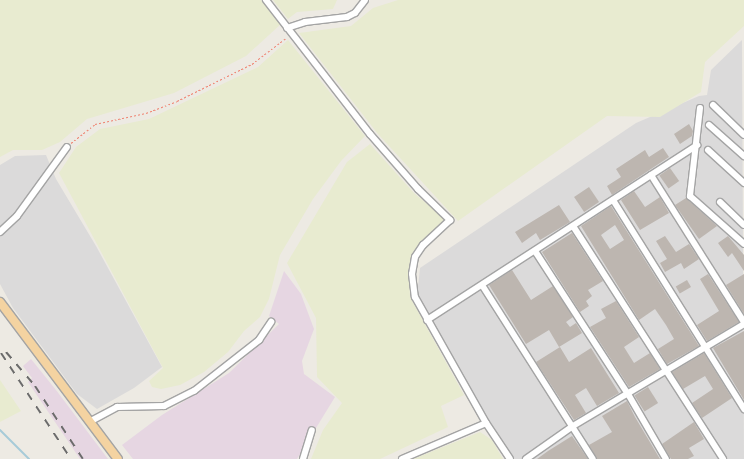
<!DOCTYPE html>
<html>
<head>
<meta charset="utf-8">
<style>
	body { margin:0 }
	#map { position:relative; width:744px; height:459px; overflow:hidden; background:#edeae3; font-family:Commissioner,sans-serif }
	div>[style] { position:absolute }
	.residential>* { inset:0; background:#dbdada }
	.industrial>* { inset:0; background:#e6d6e2 }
	.farmland>* { inset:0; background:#e8ebd0 }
	.stream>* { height:2px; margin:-1px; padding:0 1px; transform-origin:1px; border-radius:1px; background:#a7cbd8 }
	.building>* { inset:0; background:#bdb6b0; transform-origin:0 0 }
	.path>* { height:1px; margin-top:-0.5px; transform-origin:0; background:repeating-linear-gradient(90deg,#ef8473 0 2px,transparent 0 4px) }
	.roads { filter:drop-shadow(1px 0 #a4a4a4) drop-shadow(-1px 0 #a4a4a4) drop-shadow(0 1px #a4a4a4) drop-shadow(0 -1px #a4a4a4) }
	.minor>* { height:6px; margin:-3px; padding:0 3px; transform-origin:3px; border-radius:3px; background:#fff }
	.major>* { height:8px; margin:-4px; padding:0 4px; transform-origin:4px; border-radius:4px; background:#f4d3a1 }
	.rail>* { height:2px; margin-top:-1px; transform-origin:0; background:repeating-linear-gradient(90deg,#6b6b6b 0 8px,transparent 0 16px) }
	span { translate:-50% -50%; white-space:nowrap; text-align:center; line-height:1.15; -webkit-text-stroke:3px #fff; paint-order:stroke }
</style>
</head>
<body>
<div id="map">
	<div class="residential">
		<div style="clip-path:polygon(742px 40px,744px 459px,511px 459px,417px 296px,420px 268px,636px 123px,699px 96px,707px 95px,711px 70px)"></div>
		<div style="clip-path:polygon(46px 155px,56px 179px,96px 246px,162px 367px,134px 388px,97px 409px,77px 394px,13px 308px,0 284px,0 165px,15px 156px)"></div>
	</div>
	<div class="industrial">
		<div style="clip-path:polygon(284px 271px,301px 294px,314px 329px,302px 361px,304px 374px,335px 397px,297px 459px,133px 459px,122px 445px,162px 415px,229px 373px,279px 324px,269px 316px)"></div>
		<div style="clip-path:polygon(31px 359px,56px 390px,108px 459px,80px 459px,28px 382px,32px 378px,23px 366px)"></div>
	</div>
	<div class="farmland">
		<div style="clip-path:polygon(0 0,261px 0,281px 24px,246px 56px,174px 93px,87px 119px,60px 142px,42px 150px,13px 150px,0 157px)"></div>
		<div style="clip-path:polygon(273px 0,337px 0,333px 9px,297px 12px,288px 19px)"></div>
		<div style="clip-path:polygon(398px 0,744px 0,744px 26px,705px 62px,701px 92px,660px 117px,607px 116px,458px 221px,378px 134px,299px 33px,351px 26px,373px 8px)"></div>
		<div style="clip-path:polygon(288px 40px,365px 136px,341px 161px,313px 199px,280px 255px,269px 299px,260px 317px,244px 331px,228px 352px,204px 372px,180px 385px,161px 389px,152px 387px,149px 381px,163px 368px,59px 173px,76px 147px,100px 129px,149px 119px,258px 67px)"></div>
		<div style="clip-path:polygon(370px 144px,414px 193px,444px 218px,444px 223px,413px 252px,409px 270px,410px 297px,464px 395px,441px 406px,448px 427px,380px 459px,311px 459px,323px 430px,342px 403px,317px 377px,316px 318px,287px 263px,347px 162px)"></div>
		<div style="clip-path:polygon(0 380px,21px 411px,0 422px)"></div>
		<div style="clip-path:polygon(480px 432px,492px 440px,503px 459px,413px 459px)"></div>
	</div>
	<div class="stream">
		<div style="left:0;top:430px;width:41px;rotate:45deg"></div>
	</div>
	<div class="building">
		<div style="clip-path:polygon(689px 124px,693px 131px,692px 136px,680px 144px,674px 134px)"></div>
		<div style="clip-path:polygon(663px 148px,669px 157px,612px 195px,607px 186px,621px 177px,616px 169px,645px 150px,649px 157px)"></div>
		<div style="left:670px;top:168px;width:16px;height:13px;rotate:55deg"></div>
		<div style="left:589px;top:187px;width:18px;height:18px;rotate:56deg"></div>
		<div style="clip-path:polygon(634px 191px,645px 207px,660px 197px,669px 213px,640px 230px,621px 200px)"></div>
		<div style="clip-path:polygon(686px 198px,717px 226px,699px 239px,675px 205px)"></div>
		<div style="clip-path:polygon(559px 205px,570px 222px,540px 240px,536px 233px,522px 243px,515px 232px)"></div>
		<div style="clip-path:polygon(evenodd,611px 206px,699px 346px,667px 364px,658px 349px,674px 339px,666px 325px,655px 309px,639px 320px,581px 226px,611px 206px,615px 225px,624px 240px,610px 249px,601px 235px,615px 225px)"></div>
		<div style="clip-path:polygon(572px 233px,603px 281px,588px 290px,592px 296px,586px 301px,589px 306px,580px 312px,542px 252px)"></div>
		<div style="clip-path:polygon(665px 236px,676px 252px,689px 244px,699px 259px,684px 269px,681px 263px,665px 272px,660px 263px,667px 259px,656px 241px)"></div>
		<div style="clip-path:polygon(728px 236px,744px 255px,744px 271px,732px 253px,728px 257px,718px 243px)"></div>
		<div style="clip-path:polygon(512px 270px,531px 300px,553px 286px,573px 317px,566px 322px,570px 327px,576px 323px,582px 333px,559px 347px,549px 330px,526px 344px,489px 285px)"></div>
		<div style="clip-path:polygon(708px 274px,739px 322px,707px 341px,697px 325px,719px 311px,700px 279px)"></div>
		<div style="clip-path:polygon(744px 274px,744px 314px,726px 285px)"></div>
		<div style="left:687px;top:280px;width:8px;height:13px;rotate:60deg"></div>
		<div style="clip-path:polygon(616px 301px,639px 337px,624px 347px,634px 363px,650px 353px,660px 369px,629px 387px,590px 327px,606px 318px,601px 309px)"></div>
		<div style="clip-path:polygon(744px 331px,744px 400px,713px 348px)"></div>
		<div style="clip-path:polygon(560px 347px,569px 362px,591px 348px,619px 393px,597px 406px,586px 388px,575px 395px,586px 413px,574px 420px,536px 362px)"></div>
		<div style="clip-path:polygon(704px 353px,732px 398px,702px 418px,692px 403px,713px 389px,705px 376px,683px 389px,672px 372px)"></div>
		<div style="left:648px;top:387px;width:19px;height:16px;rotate:58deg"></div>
		<div style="clip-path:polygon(627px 401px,635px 417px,660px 459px,597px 459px,589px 445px,612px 432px,602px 416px)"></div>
		<div style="clip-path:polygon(694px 422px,704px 439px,689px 448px,694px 456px,688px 459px,671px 459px,662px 444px)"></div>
		<div style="clip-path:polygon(572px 436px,588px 459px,537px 459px,548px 451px)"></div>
	</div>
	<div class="path">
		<div style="left:71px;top:143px;width:31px;rotate:-38deg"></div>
		<div style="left:95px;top:124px;width:52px;rotate:-12.2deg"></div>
		<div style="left:146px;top:113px;width:33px;rotate:-21deg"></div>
		<div style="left:177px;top:101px;width:84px;rotate:-26.3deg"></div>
		<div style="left:252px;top:64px;width:43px;rotate:-37.4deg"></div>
	</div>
	<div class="roads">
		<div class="minor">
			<div style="left:266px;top:0;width:170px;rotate:52.2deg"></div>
			<div style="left:370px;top:134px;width:73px;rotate:48.9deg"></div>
			<div style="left:418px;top:189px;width:45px;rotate:44.1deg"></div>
			<div style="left:450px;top:220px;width:37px;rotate:137deg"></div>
			<div style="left:423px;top:245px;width:14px;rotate:124deg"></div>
			<div style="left:415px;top:257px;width:17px;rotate:100deg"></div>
			<div style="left:412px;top:274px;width:23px;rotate:83deg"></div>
			<div style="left:415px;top:297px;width:145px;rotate:60.6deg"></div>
			<div style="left:486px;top:423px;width:43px;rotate:56.3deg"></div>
			<div style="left:287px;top:28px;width:19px;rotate:-18deg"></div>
			<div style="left:305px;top:22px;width:42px;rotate:-6.8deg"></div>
			<div style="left:347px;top:17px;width:9px;rotate:-27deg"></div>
			<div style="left:355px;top:13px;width:16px;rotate:-52deg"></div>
			<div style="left:713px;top:105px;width:43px;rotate:44.1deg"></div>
			<div style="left:700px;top:108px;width:89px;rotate:96.5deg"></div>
			<div style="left:690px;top:196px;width:72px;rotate:41.6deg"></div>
			<div style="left:709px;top:125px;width:47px;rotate:41.5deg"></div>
			<div style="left:708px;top:150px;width:49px;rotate:42.5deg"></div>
			<div style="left:651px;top:175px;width:174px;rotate:57.7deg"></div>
			<div style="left:613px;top:200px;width:247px;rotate:57.9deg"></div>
			<div style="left:720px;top:202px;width:33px;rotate:44deg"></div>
			<div style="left:573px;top:226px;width:277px;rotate:57.2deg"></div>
			<div style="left:0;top:232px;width:23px;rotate:-43deg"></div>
			<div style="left:17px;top:216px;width:85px;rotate:-54.1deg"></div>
			<div style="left:535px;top:251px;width:171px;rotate:57deg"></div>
			<div style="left:628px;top:394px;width:75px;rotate:59.7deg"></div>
			<div style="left:482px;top:285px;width:206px;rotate:57.5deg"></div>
			<div style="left:427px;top:320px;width:322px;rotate:-32.9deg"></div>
			<div style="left:91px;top:421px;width:30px;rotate:-28deg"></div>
			<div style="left:117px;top:407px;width:47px;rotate:-1.2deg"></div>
			<div style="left:164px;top:406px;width:34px;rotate:-27deg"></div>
			<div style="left:194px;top:391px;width:83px;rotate:-38.1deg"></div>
			<div style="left:259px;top:340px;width:22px;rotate:-56deg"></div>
			<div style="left:303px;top:459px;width:30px;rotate:-73deg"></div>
			<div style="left:402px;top:459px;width:91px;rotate:-23.2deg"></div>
			<div style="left:526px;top:459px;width:57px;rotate:-35.1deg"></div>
			<div style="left:573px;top:426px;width:199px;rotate:-30.8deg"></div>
		</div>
		<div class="major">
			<div style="left:0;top:302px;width:196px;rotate:53.1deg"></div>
		</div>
	</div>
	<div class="rail">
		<div style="left:6px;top:352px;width:45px;rotate:49.5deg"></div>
		<div style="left:35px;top:386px;width:87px;rotate:56.7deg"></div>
		<div style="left:1px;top:353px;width:127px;rotate:56.6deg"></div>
	</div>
</div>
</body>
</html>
